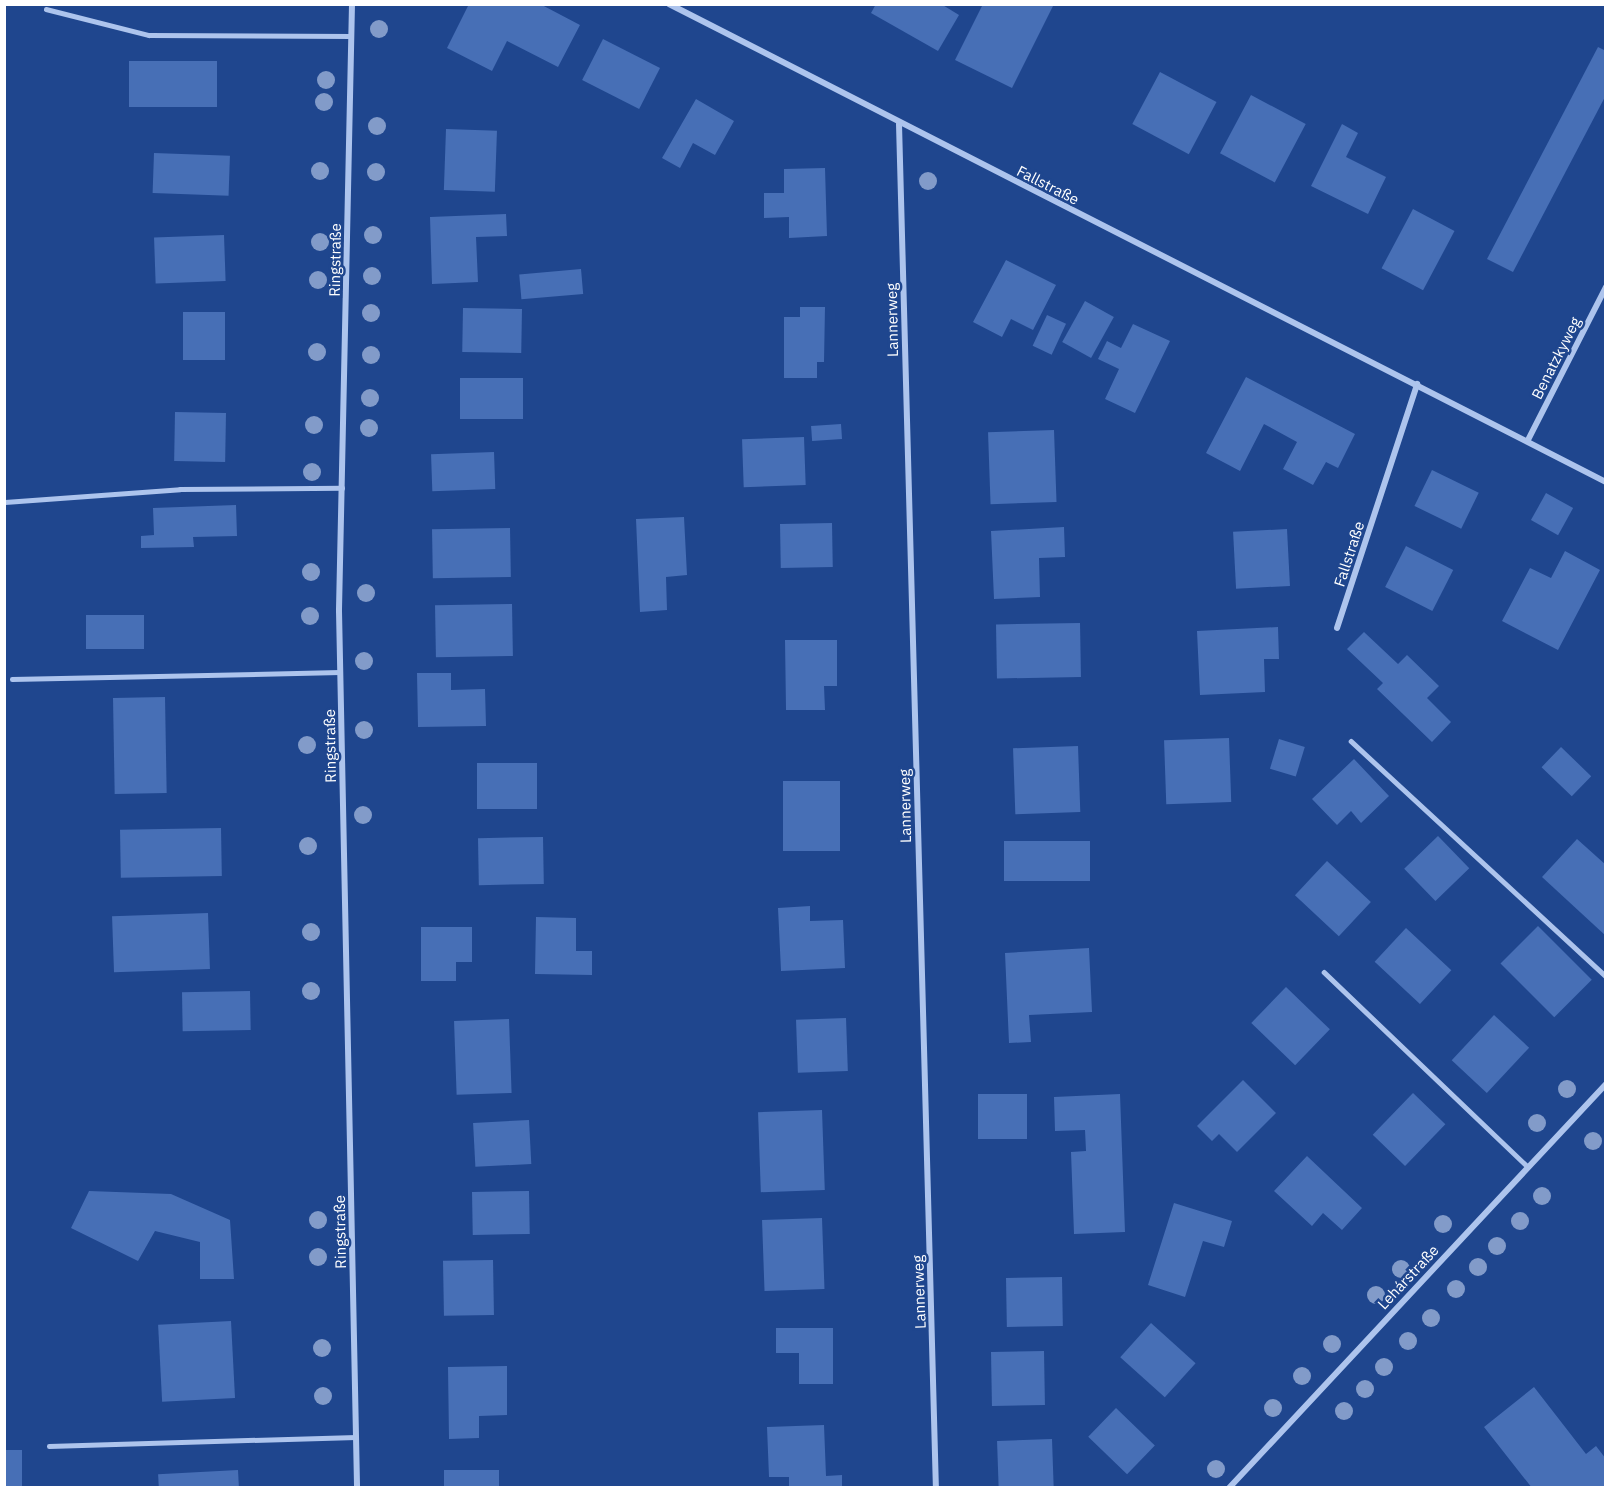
<!DOCTYPE html>
<html>
<head>
<meta charset="utf-8">
<style>
	body { margin:0 }
	#map { position:relative; width:1610px; height:1492px; overflow:hidden; background:#1f468e; font-family:"IBM Plex Sans",sans-serif }
	div>[style] { position:absolute }
	.building>* { inset:0; background:#476fb6; transform-origin:0 0 }
	.service>* { height:4.5px; margin:-2.25px; padding:0 2.25px; transform-origin:2.25px; border-radius:2.25px; background:#adc4ed }
	.minor>* { height:6px; margin:-3px; padding:0 3px; transform-origin:3px; border-radius:3px; background:#adc4ed }
	.trees>* { width:18px; height:18px; margin:-9px; border-radius:50%; background:#829bc9 }
	span { translate:-50% -50%; white-space:nowrap; text-align:center; line-height:1.15; -webkit-text-stroke:5px #1f468e; paint-order:stroke }
	.street-label { font-size:15px; color:#fff }
	.frame { position:absolute; inset:0; border:6px solid #fff; pointer-events:none }
</style>
</head>
<body>
<div id="map">
	<div class="building">
		<div style="clip-path:polygon(469px 4px,540px 4px,580px 25px,558px 67px,507px 41px,492px 71px,447px 48px)"></div>
		<div style="clip-path:polygon(876px 4px,941px 4px,959px 15px,938px 51px,871px 13px)"></div>
		<div style="clip-path:polygon(983px 4px,1054px 4px,1012px 88px,955px 60px)"></div>
		<div style="left:603px;top:39px;width:64px;height:46px;rotate:27deg"></div>
		<div style="clip-path:polygon(1598px 47px,1606px 51px,1606px 95px,1513px 272px,1487px 259px)"></div>
		<div style="left:129px;top:61px;width:88px;height:46px"></div>
		<div style="left:1160px;top:72px;width:64px;height:59px;rotate:28deg"></div>
		<div style="left:1251px;top:95px;width:62px;height:66px;rotate:28deg"></div>
		<div style="clip-path:polygon(696px 99px,734px 121px,715px 155px,693px 143px,680px 168px,662px 158px)"></div>
		<div style="clip-path:polygon(1342px 124px,1358px 133px,1346px 157px,1386px 177px,1368px 214px,1311px 186px)"></div>
		<div style="left:446px;top:129px;width:51px;height:61px;rotate:2deg"></div>
		<div style="left:154px;top:153px;width:76px;height:40px;rotate:2deg"></div>
		<div style="clip-path:polygon(825px 168px,827px 236px,789px 238px,789px 217px,764px 218px,764px 193px,784px 193px,784px 169px)"></div>
		<div style="left:1413px;top:209px;width:47px;height:67px;rotate:28deg"></div>
		<div style="clip-path:polygon(506px 214px,507px 236px,476px 237px,478px 282px,432px 284px,430px 217px)"></div>
		<div style="left:224px;top:235px;width:46px;height:70px;rotate:88deg"></div>
		<div style="clip-path:polygon(1006px 260px,1056px 285px,1033px 330px,1011px 319px,1002px 337px,973px 322px)"></div>
		<div style="left:581px;top:269px;width:25px;height:62px;rotate:85deg"></div>
		<div style="left:1085px;top:301px;width:33px;height:47px;rotate:29deg"></div>
		<div style="clip-path:polygon(800px 307px,825px 307px,824px 362px,817px 362px,817px 378px,784px 378px,784px 317px,800px 317px)"></div>
		<div style="left:463px;top:308px;width:59px;height:44px;rotate:1deg"></div>
		<div style="left:183px;top:312px;width:42px;height:48px"></div>
		<div style="left:1047px;top:315px;width:21px;height:34px;rotate:25deg"></div>
		<div style="clip-path:polygon(1133px 324px,1170px 341px,1135px 413px,1105px 399px,1119px 369px,1098px 359px,1107px 341px,1121px 348px)"></div>
		<div style="clip-path:polygon(1246px 377px,1355px 434px,1338px 468px,1326px 462px,1313px 485px,1283px 469px,1297px 442px,1264px 424px,1240px 471px,1206px 453px)"></div>
		<div style="left:460px;top:378px;width:63px;height:41px"></div>
		<div style="left:175px;top:412px;width:51px;height:49px;rotate:1deg"></div>
		<div style="left:841px;top:424px;width:15px;height:30px;rotate:86deg"></div>
		<div style="left:1054px;top:430px;width:72px;height:66px;rotate:88deg"></div>
		<div style="left:804px;top:437px;width:48px;height:62px;rotate:88deg"></div>
		<div style="left:494px;top:452px;width:37px;height:63px;rotate:88deg"></div>
		<div style="left:1432px;top:470px;width:52px;height:40px;rotate:26deg"></div>
		<div style="left:1546px;top:493px;width:31px;height:31px;rotate:29deg"></div>
		<div style="clip-path:polygon(236px 505px,237px 536px,193px 537px,194px 547px,141px 548px,141px 536px,154px 535px,153px 508px)"></div>
		<div style="clip-path:polygon(684px 517px,687px 575px,666px 577px,667px 610px,640px 612px,636px 519px)"></div>
		<div style="left:832px;top:523px;width:44px;height:52px;rotate:89deg"></div>
		<div style="clip-path:polygon(1064px 527px,1065px 557px,1039px 558px,1040px 597px,994px 599px,991px 531px)"></div>
		<div style="left:510px;top:528px;width:49px;height:78px;rotate:89deg"></div>
		<div style="left:1287px;top:529px;width:57px;height:54px;rotate:87deg"></div>
		<div style="left:1406px;top:546px;width:53px;height:46px;rotate:27deg"></div>
		<div style="clip-path:polygon(1565px 551px,1600px 570px,1558px 650px,1502px 621px,1530px 568px,1551px 578px)"></div>
		<div style="left:512px;top:604px;width:52px;height:77px;rotate:89deg"></div>
		<div style="left:144px;top:615px;width:34px;height:58px;rotate:90deg"></div>
		<div style="left:1080px;top:623px;width:54px;height:84px;rotate:89deg"></div>
		<div style="clip-path:polygon(1278px 627px,1279px 659px,1264px 659px,1265px 692px,1200px 695px,1197px 631px)"></div>
		<div style="clip-path:polygon(1364px 632px,1398px 664px,1407px 655px,1439px 686px,1427px 698px,1451px 722px,1432px 742px,1377px 689px,1383px 683px,1347px 649px)"></div>
		<div style="clip-path:polygon(785px 640px,837px 640px,837px 686px,824px 686px,825px 710px,786px 710px)"></div>
		<div style="clip-path:polygon(417px 673px,451px 673px,451px 690px,485px 689px,486px 726px,418px 727px)"></div>
		<div style="left:165px;top:697px;width:96px;height:52px;rotate:89deg"></div>
		<div style="left:1229px;top:738px;width:64px;height:65px;rotate:88deg"></div>
		<div style="left:1279px;top:739px;width:27px;height:31px;rotate:17deg"></div>
		<div style="left:1078px;top:746px;width:66px;height:65px;rotate:88deg"></div>
		<div style="left:1561px;top:747px;width:42px;height:28px;rotate:44deg"></div>
		<div style="clip-path:polygon(1354px 759px,1389px 796px,1361px 823px,1351px 811px,1337px 825px,1312px 799px)"></div>
		<div style="left:537px;top:763px;width:46px;height:60px;rotate:90deg"></div>
		<div style="left:783px;top:781px;width:57px;height:70px"></div>
		<div style="left:221px;top:828px;width:48px;height:101px;rotate:89deg"></div>
		<div style="left:1438px;top:836px;width:45px;height:47px;rotate:46deg"></div>
		<div style="left:543px;top:837px;width:47px;height:65px;rotate:89deg"></div>
		<div style="clip-path:polygon(1577px 839px,1606px 865px,1606px 936px,1542px 877px)"></div>
		<div style="left:1004px;top:841px;width:86px;height:40px"></div>
		<div style="left:1327px;top:861px;width:60px;height:47px;rotate:43deg"></div>
		<div style="clip-path:polygon(810px 906px,810px 921px,843px 920px,845px 968px,781px 971px,778px 908px)"></div>
		<div style="left:208px;top:913px;width:56px;height:96px;rotate:88deg"></div>
		<div style="clip-path:polygon(536px 917px,576px 918px,576px 951px,592px 951px,592px 975px,535px 974px)"></div>
		<div style="left:1538px;top:926px;width:76px;height:53px;rotate:45deg"></div>
		<div style="clip-path:polygon(421px 927px,472px 927px,472px 962px,456px 962px,456px 981px,421px 981px)"></div>
		<div style="left:1406px;top:928px;width:62px;height:46px;rotate:43deg"></div>
		<div style="clip-path:polygon(1089px 948px,1092px 1012px,1029px 1015px,1031px 1042px,1009px 1043px,1005px 953px)"></div>
		<div style="left:1286px;top:987px;width:61px;height:50px;rotate:44deg"></div>
		<div style="left:250px;top:991px;width:39px;height:68px;rotate:89deg"></div>
		<div style="left:1494px;top:1015px;width:48px;height:62px;rotate:43deg"></div>
		<div style="left:846px;top:1018px;width:53px;height:50px;rotate:88deg"></div>
		<div style="left:509px;top:1019px;width:74px;height:55px;rotate:88deg"></div>
		<div style="clip-path:polygon(1243px 1080px,1276px 1113px,1237px 1152px,1219px 1134px,1212px 1141px,1197px 1126px)"></div>
		<div style="left:1413px;top:1093px;width:45px;height:58px;rotate:44deg"></div>
		<div style="left:978px;top:1094px;width:49px;height:45px"></div>
		<div style="clip-path:polygon(1120px 1094px,1125px 1232px,1074px 1234px,1071px 1152px,1086px 1151px,1085px 1130px,1055px 1131px,1054px 1097px)"></div>
		<div style="left:822px;top:1110px;width:80px;height:64px;rotate:88deg"></div>
		<div style="left:529px;top:1120px;width:44px;height:56px;rotate:87deg"></div>
		<div style="clip-path:polygon(1307px 1156px,1362px 1208px,1342px 1230px,1323px 1213px,1312px 1226px,1274px 1191px)"></div>
		<div style="clip-path:polygon(89px 1191px,171px 1194px,230px 1220px,234px 1279px,200px 1279px,200px 1242px,155px 1231px,138px 1261px,71px 1228px)"></div>
		<div style="left:529px;top:1191px;width:43px;height:57px;rotate:89deg"></div>
		<div style="clip-path:polygon(1174px 1203px,1232px 1221px,1224px 1247px,1203px 1241px,1185px 1297px,1148px 1285px)"></div>
		<div style="left:822px;top:1218px;width:71px;height:60px;rotate:88deg"></div>
		<div style="left:493px;top:1260px;width:55px;height:50px;rotate:89deg"></div>
		<div style="left:1062px;top:1277px;width:49px;height:56px;rotate:89deg"></div>
		<div style="left:231px;top:1321px;width:77px;height:73px;rotate:87deg"></div>
		<div style="left:1151px;top:1323px;width:60px;height:46px;rotate:42deg"></div>
		<div style="clip-path:polygon(776px 1328px,833px 1328px,833px 1384px,799px 1384px,799px 1353px,776px 1353px)"></div>
		<div style="left:1044px;top:1351px;width:54px;height:53px;rotate:89deg"></div>
		<div style="clip-path:polygon(507px 1366px,507px 1415px,479px 1416px,479px 1438px,449px 1439px,448px 1367px)"></div>
		<div style="clip-path:polygon(1534px 1387px,1586px 1454px,1596px 1446px,1606px 1459px,1606px 1488px,1532px 1488px,1484px 1427px)"></div>
		<div style="left:1116px;top:1408px;width:54px;height:40px;rotate:44deg"></div>
		<div style="clip-path:polygon(824px 1425px,826px 1476px,842px 1475px,842px 1488px,789px 1488px,789px 1477px,769px 1477px,767px 1427px)"></div>
		<div style="left:1052px;top:1439px;width:49px;height:55px;rotate:88deg"></div>
		<div style="left:4px;top:1450px;width:18px;height:38px"></div>
		<div style="left:238px;top:1470px;width:18px;height:80px;rotate:87deg"></div>
		<div style="left:444px;top:1470px;width:55px;height:18px"></div>
	</div>
	<div class="service">
		<div style="left:46px;top:9px;width:106px;rotate:14.2deg"></div>
		<div style="left:149px;top:35px;width:202px;rotate:0.3deg"></div>
		<div style="left:5px;top:502px;width:175px;rotate:-4.2deg"></div>
		<div style="left:180px;top:489px;width:162px;rotate:-0.4deg"></div>
		<div style="left:12px;top:679px;width:328px;rotate:-1.2deg"></div>
		<div style="left:1351px;top:741px;width:347px;rotate:42.7deg"></div>
		<div style="left:1324px;top:972px;width:282px;rotate:43.7deg"></div>
		<div style="left:49px;top:1446px;width:307px;rotate:-1.7deg"></div>
	</div>
	<div class="minor">
		<div style="left:352px;top:4px;width:607px;rotate:91.23deg"></div>
		<div style="left:339px;top:611px;width:877px;rotate:88.82deg"></div>
		<div style="left:669px;top:4px;width:1052px;rotate:27.03deg"></div>
		<div style="left:899px;top:124px;width:1365px;rotate:88.45deg"></div>
		<div style="left:1528px;top:440px;width:172px;rotate:-63deg"></div>
		<div style="left:1337px;top:628px;width:257px;rotate:-71.8deg"></div>
		<div style="left:1229px;top:1488px;width:553px;rotate:-46.98deg"></div>
	</div>
	<div class="trees">
		<div style="left:379px;top:29px"></div>
		<div style="left:326px;top:80px"></div>
		<div style="left:324px;top:102px"></div>
		<div style="left:377px;top:126px"></div>
		<div style="left:320px;top:171px"></div>
		<div style="left:376px;top:172px"></div>
		<div style="left:928px;top:181px"></div>
		<div style="left:373px;top:235px"></div>
		<div style="left:320px;top:242px"></div>
		<div style="left:372px;top:276px"></div>
		<div style="left:318px;top:280px"></div>
		<div style="left:371px;top:313px"></div>
		<div style="left:317px;top:352px"></div>
		<div style="left:371px;top:355px"></div>
		<div style="left:370px;top:398px"></div>
		<div style="left:314px;top:425px"></div>
		<div style="left:369px;top:428px"></div>
		<div style="left:312px;top:472px"></div>
		<div style="left:311px;top:572px"></div>
		<div style="left:366px;top:593px"></div>
		<div style="left:310px;top:616px"></div>
		<div style="left:364px;top:661px"></div>
		<div style="left:364px;top:730px"></div>
		<div style="left:307px;top:745px"></div>
		<div style="left:363px;top:815px"></div>
		<div style="left:308px;top:846px"></div>
		<div style="left:311px;top:932px"></div>
		<div style="left:311px;top:991px"></div>
		<div style="left:1567px;top:1089px"></div>
		<div style="left:1537px;top:1123px"></div>
		<div style="left:1593px;top:1141px"></div>
		<div style="left:1542px;top:1196px"></div>
		<div style="left:318px;top:1220px"></div>
		<div style="left:1520px;top:1221px"></div>
		<div style="left:1443px;top:1224px"></div>
		<div style="left:1497px;top:1246px"></div>
		<div style="left:318px;top:1257px"></div>
		<div style="left:1478px;top:1267px"></div>
		<div style="left:1401px;top:1269px"></div>
		<div style="left:1456px;top:1289px"></div>
		<div style="left:1376px;top:1295px"></div>
		<div style="left:1431px;top:1318px"></div>
		<div style="left:1408px;top:1341px"></div>
		<div style="left:1332px;top:1344px"></div>
		<div style="left:322px;top:1348px"></div>
		<div style="left:1384px;top:1367px"></div>
		<div style="left:1302px;top:1376px"></div>
		<div style="left:1365px;top:1389px"></div>
		<div style="left:323px;top:1396px"></div>
		<div style="left:1273px;top:1408px"></div>
		<div style="left:1344px;top:1411px"></div>
		<div style="left:1216px;top:1469px"></div>
	</div>
	<div class="street-label">
		<span style="left:1048px;top:185px;rotate:27deg">Fallstraße</span>
		<span style="left:335px;top:260px;rotate:-89deg">Ringstraße</span>
		<span style="left:892px;top:320px;rotate:-91deg">Lannerweg</span>
		<span style="left:1556px;top:358px;rotate:-63deg">Benatzkyweg</span>
		<span style="left:1349px;top:554px;rotate:-72deg">Fallstraße</span>
		<span style="left:330px;top:746px;rotate:-91deg">Ringstraße</span>
		<span style="left:905px;top:806px;rotate:-91deg">Lannerweg</span>
		<span style="left:340px;top:1232px;rotate:-91deg">Ringstraße</span>
		<span style="left:1408px;top:1277px;rotate:-47deg">Lehárstraße</span>
		<span style="left:919px;top:1292px;rotate:-92deg">Lannerweg</span>
	</div>
	<div class="frame"></div>
</div>
</body>
</html>
